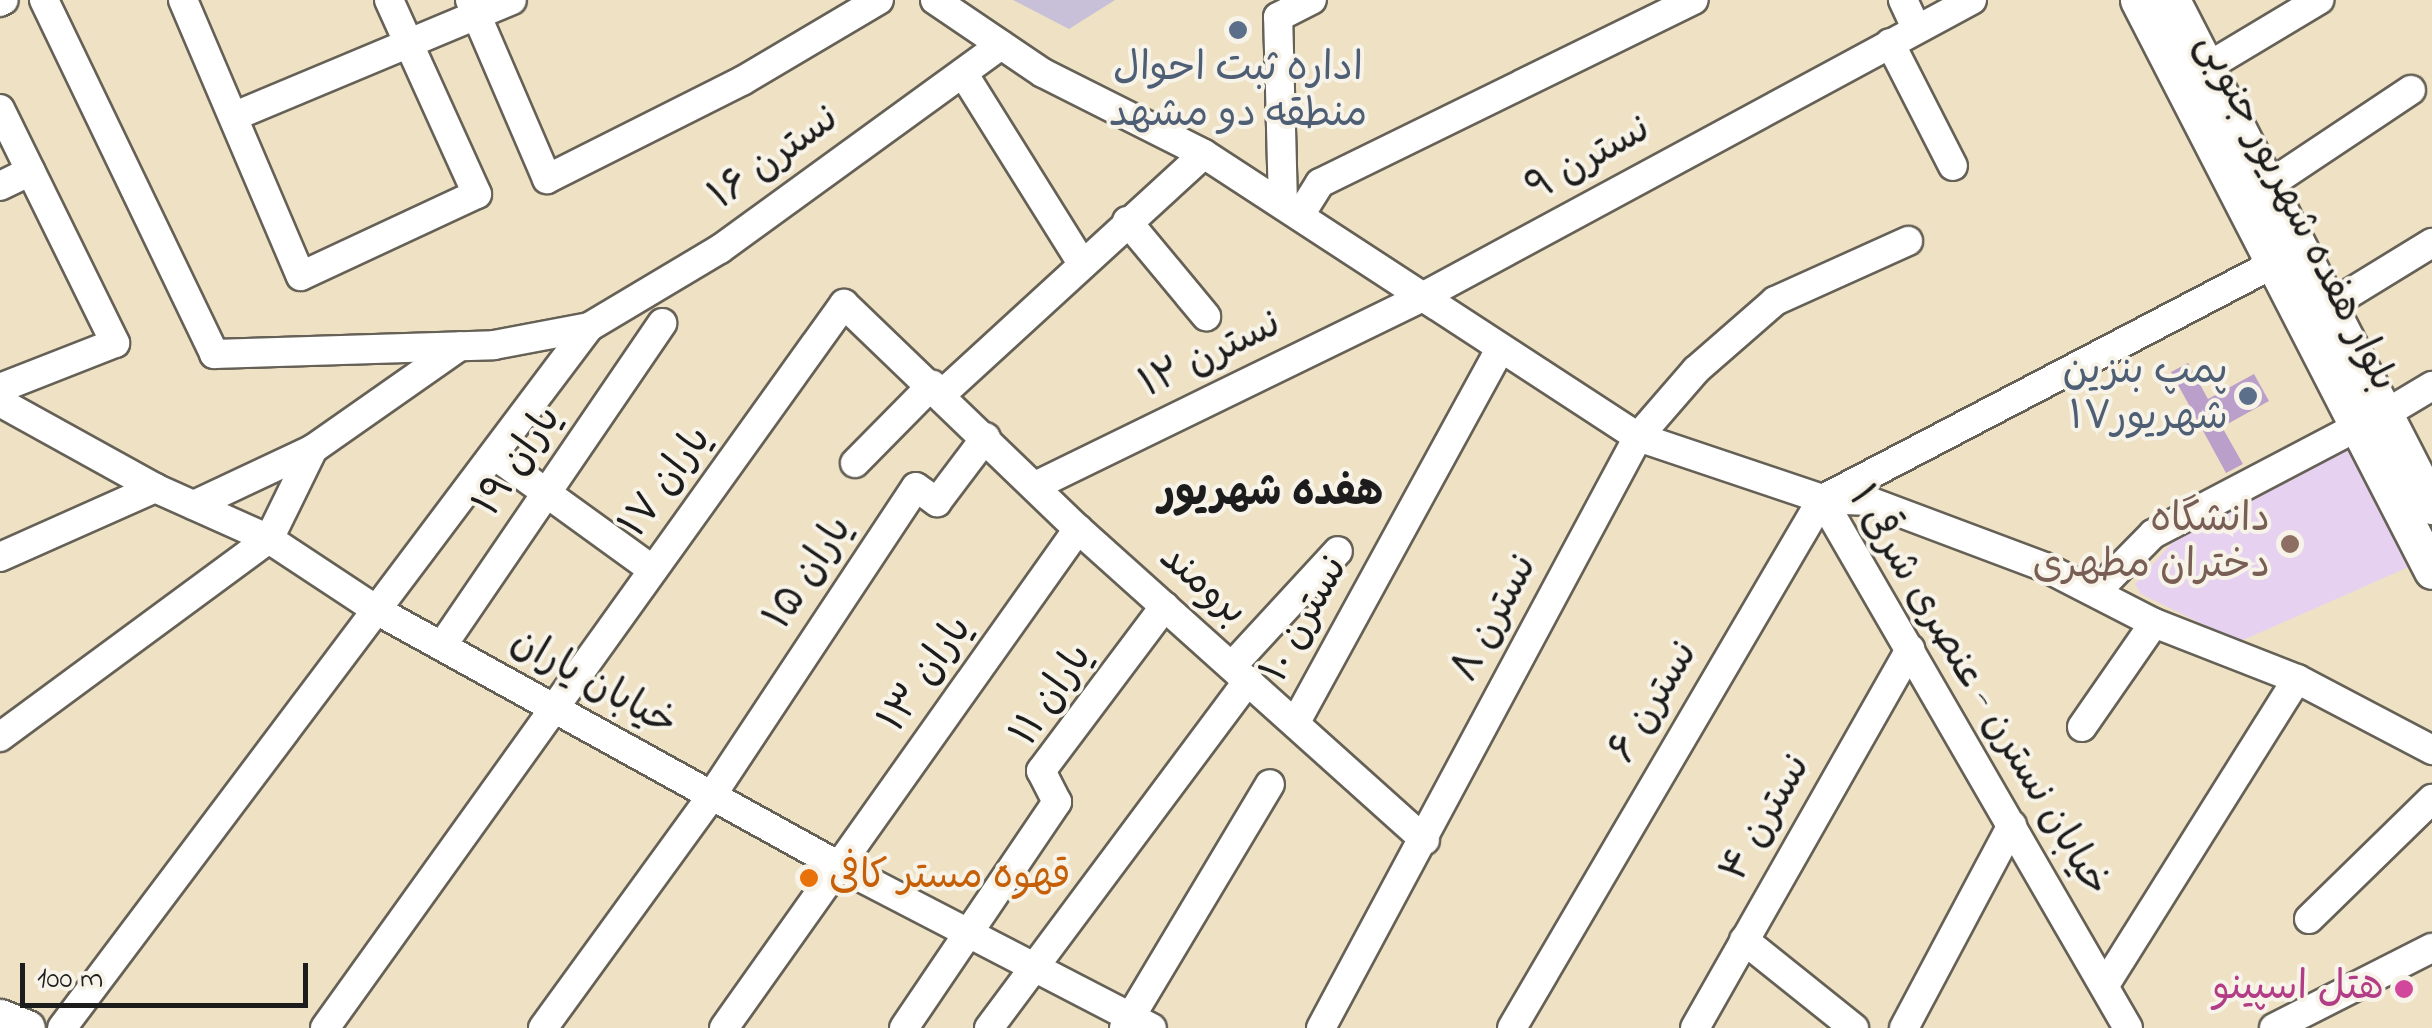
<!DOCTYPE html>
<html>
<head>
<meta charset="utf-8">
<style>
	body { margin:0 }
	#map { position:relative; width:2432px; height:1028px; overflow:hidden; background:#efe2c4; font-family:"Indie Flower","Playpen Sans Arabic",sans-serif }
	div>[style] { position:absolute }
	.built>* { inset:0; background:#e6d2f0 }
	.industrial>* { inset:0; background:#c8bfd8 }
	.building>* { inset:0; background:#bb9fcb }
	.roads { filter:drop-shadow(2px 0 #666157) drop-shadow(-2px 0 #666157) drop-shadow(0 2px #666157) drop-shadow(0 -2px #666157) }
	.minor>* { height:28px; margin:-14px; padding:0 14px; transform-origin:14px; border-radius:14px; background:#fff }
	.major>* { height:35px; margin:-17.5px; padding:0 17.5px; transform-origin:17.5px; border-radius:17.5px; background:#fff }
	.dots>* { width:28px; height:28px; translate:-50% -50%; box-sizing:border-box; border:5px solid #f7f3e8; border-radius:50% }
	span { translate:-50% -50%; white-space:nowrap; text-align:center; line-height:1.15; -webkit-text-stroke:8px #f7f3e8; paint-order:stroke }
	.service-label { font-size:40px; color:#4e5e75 }
	.right { translate:-100% -50%; text-align:right }
	.street-label { font-size:40px; color:#1c1c1c }
	.education-label { font-size:40px; color:#785e54 }
	.food-label { font-size:40px; color:#c56008 }
	.left { translate:0 -50%; text-align:left }
	.hotel-label { font-size:40px; color:#b23c85 }
	.neighbourhood-label { font-size:42px; color:#1c1c1c; font-weight:700 }
	.scale { position:absolute; left:20px; top:963px; width:288px; height:45px; box-sizing:border-box; border:5px solid #1c1c1c; border-top:0; padding-left:12px; font-size:30px; line-height:35px; white-space:nowrap; color:#1c1c1c; -webkit-text-stroke:8px #f7f3e8; paint-order:stroke }
</style>
</head>
<body>
<div id="map">
	<div class="built">
		<div style="clip-path:polygon(2346px 436px,2420px 562px,2239px 642px,2141px 594px,2135px 584px,2187px 526px)"></div>
	</div>
	<div class="industrial">
		<div style="clip-path:polygon(1013px 0,1115px 0,1069px 29px)"></div>
	</div>
	<div class="building">
		<div style="clip-path:polygon(2188px 363px,2208px 399px,2254px 374px,2269px 401px,2222px 427px,2243px 464px,2226px 473px,2171px 372px)"></div>
	</div>
	<div class="roads">
		<div class="minor">
			<div style="left:44px;top:0;width:393px;rotate:64.3deg"></div>
			<div style="left:214px;top:354px;width:280px;rotate:-1.8deg"></div>
			<div style="left:494px;top:345px;width:97px;rotate:-10.7deg"></div>
			<div style="left:589px;top:327px;width:152px;rotate:-30.8deg"></div>
			<div style="left:720px;top:249px;width:347px;rotate:-36deg"></div>
			<div style="left:183px;top:0;width:300px;rotate:66.9deg"></div>
			<div style="left:301px;top:276px;width:194px;rotate:-25deg"></div>
			<div style="left:477px;top:194px;width:213px;rotate:-114.4deg"></div>
			<div style="left:470px;top:0;width:195px;rotate:66.7deg"></div>
			<div style="left:547px;top:179px;width:218px;rotate:-26.7deg"></div>
			<div style="left:742px;top:81px;width:159px;rotate:-30.6deg"></div>
			<div style="left:935px;top:0;width:130px;rotate:34.1deg"></div>
			<div style="left:1043px;top:73px;width:180px;rotate:26.7deg"></div>
			<div style="left:1204px;top:154px;width:518px;rotate:33.11deg"></div>
			<div style="left:1638px;top:437px;width:194px;rotate:18.6deg"></div>
			<div style="left:1822px;top:499px;width:611px;rotate:59.95deg"></div>
			<div style="left:1903px;top:0;width:31px;rotate:65deg"></div>
			<div style="left:0;top:2px;width:4px;rotate:-27deg"></div>
			<div style="left:1890px;top:43px;width:138px;rotate:62.9deg"></div>
			<div style="left:2207px;top:67px;width:131px;rotate:-30.9deg"></div>
			<div style="left:963px;top:73px;width:223px;rotate:58deg"></div>
			<div style="left:0;top:109px;width:261px;rotate:63.8deg"></div>
			<div style="left:115px;top:343px;width:123px;rotate:158.6deg"></div>
			<div style="left:235px;top:116px;width:300px;rotate:-22.7deg"></div>
			<div style="left:0;top:186px;width:34px;rotate:-26deg"></div>
			<div style="left:2267px;top:186px;width:173px;rotate:-33.7deg"></div>
			<div style="left:1283px;top:204px;width:187px;rotate:-91.5deg"></div>
			<div style="left:1278px;top:17px;width:38px;rotate:-27deg"></div>
			<div style="left:1300px;top:215px;width:38px;rotate:-58deg"></div>
			<div style="left:1320px;top:183px;width:416px;rotate:-26.1deg"></div>
			<div style="left:1127px;top:221px;width:124px;rotate:50.3deg"></div>
			<div style="left:2329px;top:306px;width:121px;rotate:-31.5deg"></div>
			<div style="left:942px;top:394px;width:355px;rotate:-42.5deg"></div>
			<div style="left:0;top:402px;width:177px;rotate:29deg"></div>
			<div style="left:155px;top:488px;width:125px;rotate:24.1deg"></div>
			<div style="left:269px;top:539px;width:131px;rotate:33.4deg"></div>
			<div style="left:378px;top:611px;width:529px;rotate:28.94deg"></div>
			<div style="left:841px;top:867px;width:350px;rotate:27.4deg"></div>
			<div style="left:2385px;top:414px;width:55px;rotate:-30.8deg"></div>
			<div style="left:494px;top:455px;width:196px;rotate:35.9deg"></div>
			<div style="left:855px;top:463px;width:110px;rotate:-45.4deg"></div>
			<div style="left:1035px;top:486px;width:431px;rotate:-26deg"></div>
			<div style="left:1422px;top:297px;width:625px;rotate:-28.37deg"></div>
			<div style="left:1822px;top:499px;width:47px;rotate:2.4deg"></div>
			<div style="left:1869px;top:501px;width:188px;rotate:20.6deg"></div>
			<div style="left:2045px;top:567px;width:123px;rotate:27.2deg"></div>
			<div style="left:2154px;top:623px;width:154px;rotate:21.4deg"></div>
			<div style="left:2297px;top:679px;width:153px;rotate:27.7deg"></div>
			<div style="left:1823px;top:499px;width:508px;rotate:-27.57deg"></div>
			<div style="left:194px;top:505px;width:132px;rotate:-25.2deg"></div>
			<div style="left:0;top:557px;width:170px;rotate:-24deg"></div>
			<div style="left:2096px;top:592px;width:81px;rotate:-45.5deg"></div>
			<div style="left:2153px;top:534px;width:230px;rotate:-27.7deg"></div>
			<div style="left:442px;top:646px;width:391px;rotate:-55.7deg"></div>
			<div style="left:1232px;top:666px;width:156px;rotate:-47.3deg"></div>
			<div style="left:1297px;top:720px;width:423px;rotate:-61.3deg"></div>
			<div style="left:2082px;top:727px;width:126px;rotate:-55.3deg"></div>
			<div style="left:0;top:737px;width:334px;rotate:-36.4deg"></div>
			<div style="left:269px;top:539px;width:100px;rotate:-63.9deg"></div>
			<div style="left:313px;top:449px;width:179px;rotate:-35deg"></div>
			<div style="left:2309px;top:919px;width:172px;rotate:-44.3deg"></div>
			<div style="left:1744px;top:940px;width:141px;rotate:38.7deg"></div>
			<div style="left:2105px;top:985px;width:361px;rotate:-57.9deg"></div>
			<div style="left:62px;top:1028px;width:877px;rotate:-53.06deg"></div>
			<div style="left:325px;top:1028px;width:891px;rotate:-54.37deg"></div>
			<div style="left:844px;top:304px;width:325px;rotate:43.9deg"></div>
			<div style="left:1078px;top:529px;width:466px;rotate:41.9deg"></div>
			<div style="left:543px;top:1028px;width:288px;rotate:-54deg"></div>
			<div style="left:712px;top:795px;width:369px;rotate:-56.5deg"></div>
			<div style="left:916px;top:487px;width:26px;rotate:36deg"></div>
			<div style="left:937px;top:502px;width:81px;rotate:-53deg"></div>
			<div style="left:724px;top:1028px;width:612px;rotate:-54.65deg"></div>
			<div style="left:904px;top:1028px;width:273px;rotate:-55.9deg"></div>
			<div style="left:1057px;top:802px;width:35px;rotate:-117deg"></div>
			<div style="left:1041px;top:771px;width:206px;rotate:-53.1deg"></div>
			<div style="left:989px;top:1028px;width:434px;rotate:-53.3deg"></div>
			<div style="left:1124px;top:1028px;width:284px;rotate:-59.1deg"></div>
			<div style="left:1321px;top:1028px;width:671px;rotate:-61.79deg"></div>
			<div style="left:1638px;top:437px;width:89px;rotate:-49.1deg"></div>
			<div style="left:1696px;top:370px;width:105px;rotate:-41.1deg"></div>
			<div style="left:1775px;top:301px;width:146px;rotate:-24.3deg"></div>
			<div style="left:1512px;top:1028px;width:613px;rotate:-59.63deg"></div>
			<div style="left:1695px;top:1028px;width:436px;rotate:-60.4deg"></div>
			<div style="left:1904px;top:1028px;width:230px;rotate:-62deg"></div>
			<div style="left:2274px;top:1028px;width:177px;rotate:-26.9deg"></div>
		</div>
		<div class="major">
			<div style="left:2138px;top:0;width:642px;rotate:62.76deg"></div>
			<div style="left:2172px;top:0;width:569px;rotate:62.8deg"></div>
			<div style="left:0;top:1017px;width:29px;rotate:22deg"></div>
		</div>
	</div>
	<div class="dots">
		<div style="left:1238px;top:30px;background:#5c6f8a"></div>
		<div style="left:2248px;top:396px;background:#5c6f8a"></div>
		<div style="left:2290px;top:544px;background:#8d6e63"></div>
		<div style="left:809px;top:878px;background:#e8710a"></div>
		<div style="left:2404px;top:989px;background:#d1479c"></div>
	</div>
	<div class="service-label">
		<span style="left:1238px;top:93px">اداره ثبت احوال<br>منطقه دو مشهد</span>
		<span class="right" style="left:2228px;top:396px">پمپ بنزین<br>۱۷شهریور</span>
	</div>
	<div class="street-label">
		<span style="left:775px;top:159px;rotate:-36deg">نسترن ۱۶</span>
		<span style="left:1589px;top:160px;rotate:-29deg">نسترن ۹</span>
		<span style="left:2295px;top:213px;rotate:63deg">بلوار هفده شهریور جنوبی</span>
		<span style="left:1211px;top:356px;rotate:-26deg">نسترن ۱۲</span>
		<span style="left:519px;top:462px;rotate:-56deg">یاران ۱۹</span>
		<span style="left:667px;top:483px;rotate:-54deg">یاران ۱۷</span>
		<span style="left:810px;top:574px;rotate:-57deg">یاران ۱۵</span>
		<span style="left:1202px;top:586px;rotate:41deg">برومند</span>
		<span style="left:1496px;top:619px;rotate:-62deg">نسترن ۸</span>
		<span style="left:1306px;top:620px;rotate:-61deg">نسترن ۱۰</span>
		<span style="left:927px;top:675px;rotate:-55deg">یاران ۱۳</span>
		<span style="left:593px;top:684px;rotate:29deg">خیابان یاران</span>
		<span style="left:1977px;top:692px;rotate:59deg">خیابان نسترن - عنصری شرقی ۱</span>
		<span style="left:1053px;top:696px;rotate:-56deg">یاران ۱۱</span>
		<span style="left:1655px;top:703px;rotate:-59deg">نسترن ۶</span>
		<span style="left:1767px;top:819px;rotate:-60deg">نسترن ۴</span>
	</div>
	<div class="education-label">
		<span class="right" style="left:2270px;top:544px">دانشگاه<br>دختران مطهری</span>
	</div>
	<div class="food-label">
		<span class="left" style="left:829px;top:878px">قهوه مستر کافی</span>
	</div>
	<div class="hotel-label">
		<span class="right" style="left:2384px;top:989px">هتل اسپینو</span>
	</div>
	<div class="neighbourhood-label">
		<span style="left:1271px;top:494px">هفده شهریور</span>
	</div>
	<div class="scale">100 m</div>
</div>
</body>
</html>
